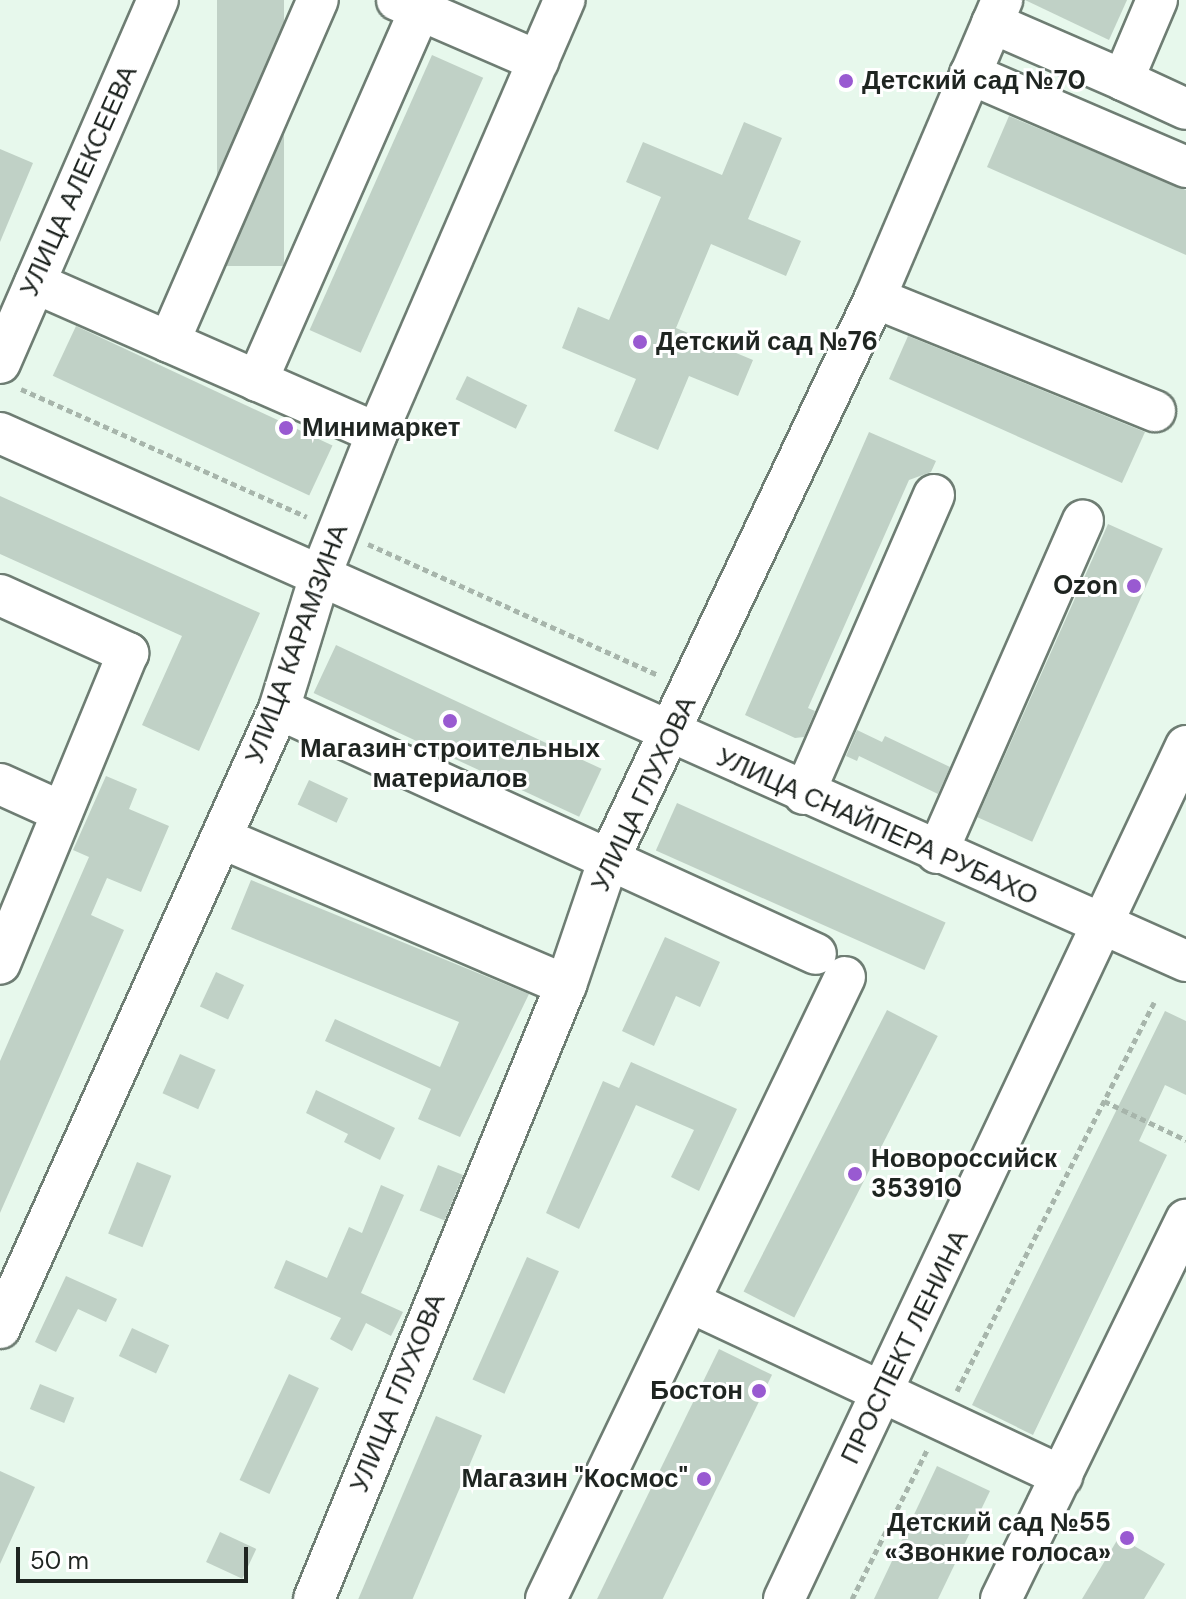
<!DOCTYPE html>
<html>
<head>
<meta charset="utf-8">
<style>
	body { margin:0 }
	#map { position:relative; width:1186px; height:1599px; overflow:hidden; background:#e7f8ec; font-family:"DM Sans",sans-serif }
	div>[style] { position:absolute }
	.building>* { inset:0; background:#c0d1c6; transform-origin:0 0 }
	.path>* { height:5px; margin-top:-2.5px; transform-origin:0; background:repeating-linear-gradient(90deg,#a7b5ab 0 6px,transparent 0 10px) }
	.roads { filter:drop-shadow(2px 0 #6e7d73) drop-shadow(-2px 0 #6e7d73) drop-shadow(0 2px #6e7d73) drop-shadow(0 -2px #6e7d73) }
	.minor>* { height:40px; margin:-20px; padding:0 20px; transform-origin:20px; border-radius:20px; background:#fff }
	.dots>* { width:22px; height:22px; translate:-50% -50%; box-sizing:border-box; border:4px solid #fff; border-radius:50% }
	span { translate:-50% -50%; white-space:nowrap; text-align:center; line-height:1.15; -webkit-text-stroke:6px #fff; paint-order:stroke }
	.poi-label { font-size:26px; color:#1f2521; font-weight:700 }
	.left { translate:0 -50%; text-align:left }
	.right { translate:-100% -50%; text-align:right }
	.street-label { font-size:26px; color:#1f2521 }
	.scale { position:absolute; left:16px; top:1547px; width:232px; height:36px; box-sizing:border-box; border:4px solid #1f2521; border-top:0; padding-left:10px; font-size:24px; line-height:28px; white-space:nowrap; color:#1f2521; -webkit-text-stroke:6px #fff; paint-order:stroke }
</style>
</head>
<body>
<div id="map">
	<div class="building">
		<div style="left:217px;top:0;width:67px;height:266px"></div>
		<div style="clip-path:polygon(1025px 0,1127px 0,1109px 40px)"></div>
		<div style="left:432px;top:55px;width:56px;height:301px;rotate:24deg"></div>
		<div style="clip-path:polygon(1009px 116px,1186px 190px,1186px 255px,987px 167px)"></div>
		<div style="clip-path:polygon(744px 122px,782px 138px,748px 219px,801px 241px,786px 276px,711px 244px,676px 328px,753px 360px,738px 396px,689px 376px,658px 450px,614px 431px,636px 379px,562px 348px,578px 307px,609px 320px,661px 197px,626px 182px,643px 142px,722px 175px)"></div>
		<div style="clip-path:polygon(0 149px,33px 163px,0 242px)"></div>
		<div style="left:76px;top:326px;width:283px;height:55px;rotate:25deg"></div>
		<div style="clip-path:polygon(908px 336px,1145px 432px,1122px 483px,889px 379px)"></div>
		<div style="left:467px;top:376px;width:67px;height:26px;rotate:26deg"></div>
		<div style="clip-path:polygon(869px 432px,936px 461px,931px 472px,909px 480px,808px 708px,815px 711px,804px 737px,795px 738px,745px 715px)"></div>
		<div style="clip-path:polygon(0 496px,260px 613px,199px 751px,142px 725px,182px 636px,0 554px)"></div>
		<div style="left:1108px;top:524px;width:60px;height:321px;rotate:24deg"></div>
		<div style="left:336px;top:645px;width:293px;height:53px;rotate:25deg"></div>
		<div style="clip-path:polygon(857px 730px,882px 742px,885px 736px,950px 767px,938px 794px,859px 756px,857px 761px,846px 756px)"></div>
		<div style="clip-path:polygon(106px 776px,137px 789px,129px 809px,169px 826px,141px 892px,107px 878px,91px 915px,124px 930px,0 1213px,0 1061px,89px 857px,73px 850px)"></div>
		<div style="left:309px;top:780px;width:43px;height:27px;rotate:25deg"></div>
		<div style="left:677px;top:803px;width:294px;height:52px;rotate:24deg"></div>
		<div style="clip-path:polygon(251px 880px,529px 994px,460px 1137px,418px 1119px,431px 1089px,325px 1041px,335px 1019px,440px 1067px,459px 1022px,231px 929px)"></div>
		<div style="clip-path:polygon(665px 937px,720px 962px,700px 1007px,676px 996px,654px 1046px,622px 1031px)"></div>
		<div style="left:216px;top:972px;width:31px;height:38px;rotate:25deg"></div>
		<div style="left:887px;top:1010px;width:57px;height:316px;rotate:27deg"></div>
		<div style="clip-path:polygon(1165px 1011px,1186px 1021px,1186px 1095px,1165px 1085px,1139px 1141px,1167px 1155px,1033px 1435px,972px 1405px)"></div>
		<div style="left:180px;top:1054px;width:39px;height:43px;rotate:24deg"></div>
		<div style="clip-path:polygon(631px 1062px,737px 1109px,699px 1191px,671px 1177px,694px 1130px,636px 1105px,579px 1229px,546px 1213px,603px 1081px,619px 1088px)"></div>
		<div style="clip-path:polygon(316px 1090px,395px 1128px,380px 1160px,344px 1142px,348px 1134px,306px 1113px)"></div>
		<div style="left:137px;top:1162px;width:37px;height:77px;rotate:22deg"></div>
		<div style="left:438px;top:1165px;width:27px;height:49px;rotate:22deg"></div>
		<div style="clip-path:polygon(381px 1185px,404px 1195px,361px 1293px,403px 1312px,391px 1336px,366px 1323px,352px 1351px,330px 1339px,341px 1318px,274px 1288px,286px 1260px,327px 1278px,349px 1227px,362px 1233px)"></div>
		<div style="left:527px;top:1257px;width:35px;height:134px;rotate:24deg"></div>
		<div style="clip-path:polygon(66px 1276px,117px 1299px,106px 1322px,78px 1309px,56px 1352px,35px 1342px)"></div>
		<div style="left:132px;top:1328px;width:41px;height:31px;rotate:25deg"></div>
		<div style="left:719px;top:1349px;width:59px;height:280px;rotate:26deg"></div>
		<div style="left:289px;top:1374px;width:33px;height:117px;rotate:25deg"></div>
		<div style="left:40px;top:1384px;width:37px;height:27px;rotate:22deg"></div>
		<div style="left:436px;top:1416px;width:50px;height:199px;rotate:23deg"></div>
		<div style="clip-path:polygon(937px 1466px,990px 1491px,938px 1599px,874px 1599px)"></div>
		<div style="clip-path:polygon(0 1471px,35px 1487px,0 1564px)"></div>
		<div style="left:220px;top:1532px;width:40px;height:33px;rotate:25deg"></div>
		<div style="clip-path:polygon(1119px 1537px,1165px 1564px,1144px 1599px,1082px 1599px)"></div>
	</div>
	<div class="path">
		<div style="left:21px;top:389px;width:313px;rotate:24.1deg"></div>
		<div style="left:368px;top:544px;width:318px;rotate:24.3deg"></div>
		<div style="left:1104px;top:1101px;width:91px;rotate:25.4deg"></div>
		<div style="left:957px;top:1391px;width:436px;rotate:-63.1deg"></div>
		<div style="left:852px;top:1599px;width:167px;rotate:-63.3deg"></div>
	</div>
	<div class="roads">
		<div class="minor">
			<div style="left:397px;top:0;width:154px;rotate:23.4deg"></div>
			<div style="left:992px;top:23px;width:143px;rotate:23.5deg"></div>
			<div style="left:1123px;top:80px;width:87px;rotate:-67deg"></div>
			<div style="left:970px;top:74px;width:235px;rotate:23.3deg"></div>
			<div style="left:1123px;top:80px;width:69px;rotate:24.7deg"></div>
			<div style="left:35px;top:283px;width:373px;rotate:23.7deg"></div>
			<div style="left:875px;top:298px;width:302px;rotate:22deg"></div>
			<div style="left:169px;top:342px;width:373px;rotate:-66.5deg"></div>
			<div style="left:0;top:363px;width:396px;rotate:-66.5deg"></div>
			<div style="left:257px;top:381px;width:405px;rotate:-66.3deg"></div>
			<div style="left:0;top:433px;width:1298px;rotate:24deg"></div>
			<div style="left:0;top:595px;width:141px;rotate:24.4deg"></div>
			<div style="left:128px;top:653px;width:336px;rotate:112.4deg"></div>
			<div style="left:279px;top:709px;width:590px;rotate:24.52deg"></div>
			<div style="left:0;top:784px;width:68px;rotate:24.3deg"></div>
			<div style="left:804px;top:794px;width:326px;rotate:-66.5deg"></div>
			<div style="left:221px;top:838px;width:375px;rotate:23.1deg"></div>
			<div style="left:937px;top:853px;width:363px;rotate:-66.3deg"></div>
			<div style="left:690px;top:1302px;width:411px;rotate:25.1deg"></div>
			<div style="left:0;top:1328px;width:679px;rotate:-65.74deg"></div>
			<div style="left:279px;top:709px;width:136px;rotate:-72.9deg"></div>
			<div style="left:319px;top:579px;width:157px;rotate:-68.3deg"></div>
			<div style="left:377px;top:433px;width:472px;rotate:-66.6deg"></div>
			<div style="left:314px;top:1599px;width:664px;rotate:-67.69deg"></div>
			<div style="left:566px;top:985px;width:133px;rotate:-71.2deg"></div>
			<div style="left:609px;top:859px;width:621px;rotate:-64.63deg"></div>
			<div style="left:875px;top:298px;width:324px;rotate:-66.9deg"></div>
			<div style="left:546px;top:1599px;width:690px;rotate:-64.33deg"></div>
			<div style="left:784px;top:1599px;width:943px;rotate:-64.77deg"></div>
			<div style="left:1001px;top:1599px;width:422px;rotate:-64deg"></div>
		</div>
	</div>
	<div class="dots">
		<div style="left:846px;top:81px;background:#995ad1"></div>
		<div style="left:640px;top:342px;background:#995ad1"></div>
		<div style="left:286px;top:428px;background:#995ad1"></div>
		<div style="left:1134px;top:586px;background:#995ad1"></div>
		<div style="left:450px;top:721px;background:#995ad1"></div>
		<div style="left:855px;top:1174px;background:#995ad1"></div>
		<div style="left:759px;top:1391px;background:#995ad1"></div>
		<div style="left:704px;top:1479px;background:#995ad1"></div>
		<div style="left:1127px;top:1538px;background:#995ad1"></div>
	</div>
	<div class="poi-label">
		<span class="left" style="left:862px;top:81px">Детский сад №70</span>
		<span class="left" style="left:656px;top:342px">Детский сад №76</span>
		<span class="left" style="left:302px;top:428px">Минимаркет</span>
		<span class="right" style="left:1118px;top:586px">Ozon</span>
		<span style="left:450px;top:764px">Магазин строительных<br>материалов</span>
		<span class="left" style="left:871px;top:1174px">Новороссийск<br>353910</span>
		<span class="right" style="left:743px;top:1391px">Бостон</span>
		<span class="right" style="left:688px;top:1479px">Магазин "Космос"</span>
		<span class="right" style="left:1111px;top:1538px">Детский сад №55<br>«Звонкие голоса»</span>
	</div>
	<div class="street-label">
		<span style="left:79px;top:181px;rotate:-66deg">УЛИЦА АЛЕКСЕЕВА</span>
		<span style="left:297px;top:644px;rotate:-70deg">УЛИЦА КАРАМЗИНА</span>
		<span style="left:644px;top:794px;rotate:-65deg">УЛИЦА ГЛУХОВА</span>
		<span style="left:877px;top:827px;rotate:24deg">УЛИЦА СНАЙПЕРА РУБАХО</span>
		<span style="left:905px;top:1347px;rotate:-64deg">ПРОСПЕКТ ЛЕНИНА</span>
		<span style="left:398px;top:1393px;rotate:-68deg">УЛИЦА ГЛУХОВА</span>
	</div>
	<div class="scale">50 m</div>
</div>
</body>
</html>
